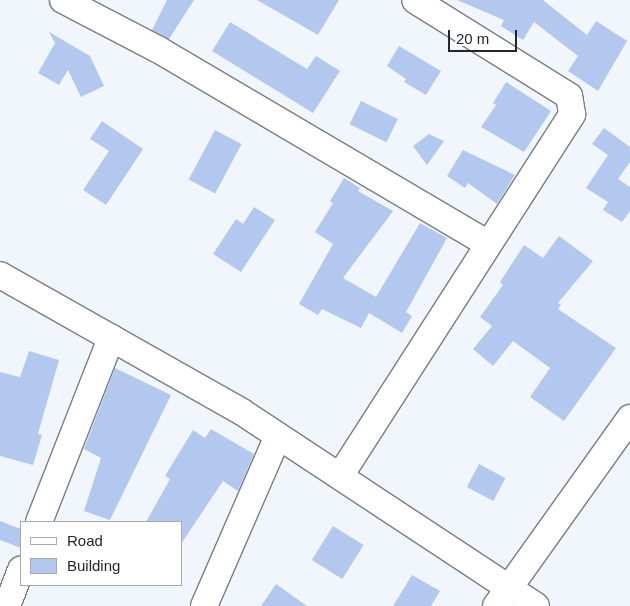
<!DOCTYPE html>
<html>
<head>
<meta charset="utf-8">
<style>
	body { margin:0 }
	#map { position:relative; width:630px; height:606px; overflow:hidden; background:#f1f6fd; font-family:Arial,sans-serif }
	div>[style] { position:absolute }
	.building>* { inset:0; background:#b2c8ee; transform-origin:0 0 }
	.roads { filter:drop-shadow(1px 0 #797d83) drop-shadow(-1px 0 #797d83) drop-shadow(0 1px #797d83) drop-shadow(0 -1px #797d83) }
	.minor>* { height:26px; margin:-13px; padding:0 13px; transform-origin:13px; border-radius:13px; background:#fff }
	span { translate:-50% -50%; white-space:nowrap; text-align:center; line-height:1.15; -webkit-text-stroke:4px #fff; paint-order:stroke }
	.legend { position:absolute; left:20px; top:521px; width:162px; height:65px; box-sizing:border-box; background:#fff; border:1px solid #a7a8a9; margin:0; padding:6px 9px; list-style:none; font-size:15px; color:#242629 }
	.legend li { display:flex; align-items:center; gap:10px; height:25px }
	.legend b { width:25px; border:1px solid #a7a8a9 }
	.scale { position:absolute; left:448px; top:30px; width:69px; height:22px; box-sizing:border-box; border:2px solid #242629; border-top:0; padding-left:6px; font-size:15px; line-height:18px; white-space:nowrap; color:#242629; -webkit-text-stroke:4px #fff; paint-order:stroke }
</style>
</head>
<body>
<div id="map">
	<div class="building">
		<div style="clip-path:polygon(167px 0,194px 0,169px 39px,152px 30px)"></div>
		<div style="clip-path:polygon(257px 0,339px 0,318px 35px)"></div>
		<div style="clip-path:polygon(457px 0,543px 0,587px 35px,596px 21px,627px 41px,598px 91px,568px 71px,578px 56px,534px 22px,523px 40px,501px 26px,504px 20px)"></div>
		<div style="clip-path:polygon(230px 22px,307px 69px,316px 56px,340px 71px,313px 113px,212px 51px)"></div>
		<div style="clip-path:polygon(49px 32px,90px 56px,104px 86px,81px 97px,68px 70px,59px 85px,38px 73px,55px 43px)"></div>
		<div style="clip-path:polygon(399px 46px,441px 71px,426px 95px,404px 82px,406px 79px,387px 66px)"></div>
		<div style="clip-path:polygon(506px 82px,551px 111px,524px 152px,481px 127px,496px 105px,493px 103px)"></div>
		<div style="left:361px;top:101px;width:41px;height:26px;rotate:26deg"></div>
		<div style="clip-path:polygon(102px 121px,143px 149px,106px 205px,83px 190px,109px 151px,90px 139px)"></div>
		<div style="clip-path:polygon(604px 128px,630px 147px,630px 162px,618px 179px,630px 187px,630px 211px,622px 222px,603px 210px,608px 202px,586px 188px,608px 155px,592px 144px)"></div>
		<div style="left:215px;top:130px;width:30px;height:56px;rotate:28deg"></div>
		<div style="clip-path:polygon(429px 134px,444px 141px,427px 165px,413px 146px)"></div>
		<div style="clip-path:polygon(463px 150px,515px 175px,497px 204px,468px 183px,465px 188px,447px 176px)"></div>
		<div style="clip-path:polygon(344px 178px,360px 188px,358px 191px,393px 211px,343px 278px,376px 297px,420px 223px,447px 238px,406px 312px,412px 316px,402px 333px,369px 313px,361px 328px,322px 309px,318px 315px,299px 304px,333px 244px,315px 232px,333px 203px,330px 201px)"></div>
		<div style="clip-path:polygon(254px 207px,275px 220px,241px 272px,213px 254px,236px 219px,243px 224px)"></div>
		<div style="clip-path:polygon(559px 236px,593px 261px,558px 303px,561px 305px,558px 309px,616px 348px,564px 421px,530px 397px,550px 368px,513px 341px,493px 366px,473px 349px,492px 326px,480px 317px,503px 285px,500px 282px,524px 245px,543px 258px)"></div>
		<div style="clip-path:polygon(29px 351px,59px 360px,38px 434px,42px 435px,33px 465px,0 456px,0 372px,20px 377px)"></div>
		<div style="clip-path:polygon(115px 368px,171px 395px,110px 520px,84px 511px,101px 458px,84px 449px)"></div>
		<div style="clip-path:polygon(211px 429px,254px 454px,238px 491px,223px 481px,181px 544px,181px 522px,146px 522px,170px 479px,165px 476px,193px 430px,205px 438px)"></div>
		<div style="left:479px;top:464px;width:30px;height:26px;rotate:28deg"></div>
		<div style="clip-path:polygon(0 521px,21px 529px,21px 548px,0 540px)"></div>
		<div style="left:333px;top:526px;width:36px;height:40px;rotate:32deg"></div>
		<div style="clip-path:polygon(412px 575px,440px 591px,431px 606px,393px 606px)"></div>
		<div style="clip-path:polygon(276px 584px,307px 606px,261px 606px)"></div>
	</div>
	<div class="roads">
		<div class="minor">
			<div style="left:63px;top:0;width:108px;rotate:27.5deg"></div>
			<div style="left:159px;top:50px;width:382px;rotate:30.5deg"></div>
			<div style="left:0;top:275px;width:278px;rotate:29.5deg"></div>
			<div style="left:242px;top:412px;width:352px;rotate:33.4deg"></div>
			<div style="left:340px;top:476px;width:430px;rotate:-57.3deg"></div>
			<div style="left:572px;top:114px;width:18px;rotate:-99deg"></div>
			<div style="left:569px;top:96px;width:181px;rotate:-148.1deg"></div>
			<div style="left:39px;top:522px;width:198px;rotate:-68.6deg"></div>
			<div style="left:7px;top:606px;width:39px;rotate:-69deg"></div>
			<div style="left:204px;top:606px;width:185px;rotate:-66.5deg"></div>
			<div style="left:496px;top:606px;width:231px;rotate:-54.5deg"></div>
		</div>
	</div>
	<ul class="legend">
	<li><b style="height:6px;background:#fff"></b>Road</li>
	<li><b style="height:14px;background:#b2c8ee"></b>Building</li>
	</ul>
	<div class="scale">20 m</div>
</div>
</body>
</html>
